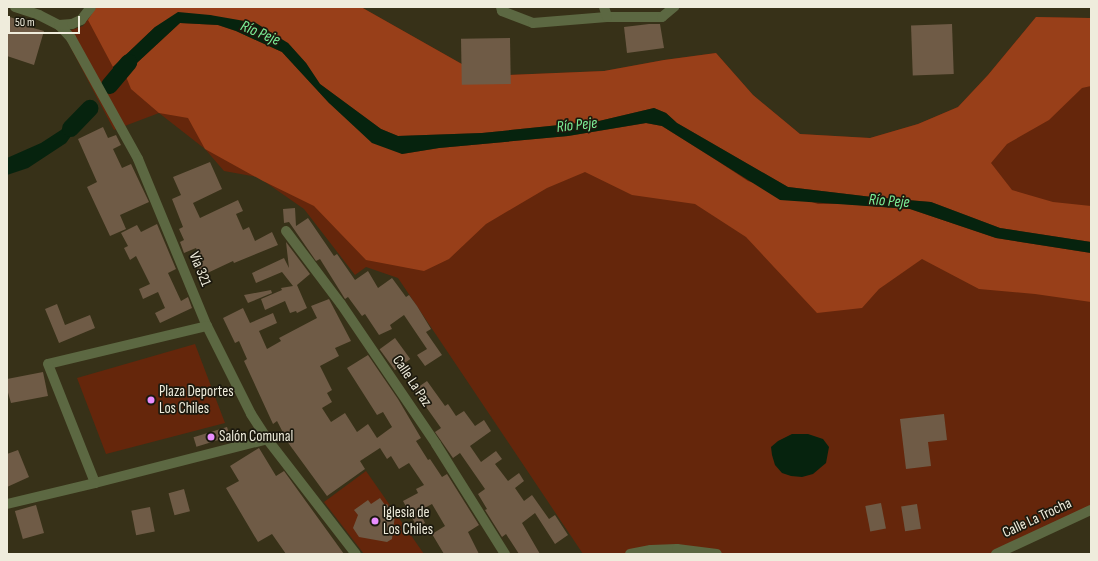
<!DOCTYPE html>
<html>
<head>
<meta charset="utf-8">
<style>
	body { margin:0 }
	#map { position:relative; width:1098px; height:561px; overflow:hidden; background:#373118; font-family:"Sofia Sans Condensed",sans-serif }
	div>[style] { position:absolute }
	.green>* { inset:0; background:#65260b }
	.forest>* { inset:0; background:#983f19 }
	.water>* { inset:0; background:#06230e }
	.river>* { height:17px; margin:-8.5px; padding:0 8.5px; transform-origin:8.5px; border-radius:8.5px; background:#06230e }
	.building>* { inset:0; background:#6f5b46; transform-origin:0 0 }
	.minor>* { height:10px; margin:-5px; padding:0 5px; transform-origin:5px; border-radius:5px; background:#5c6842 }
	.dots>* { width:11px; height:11px; translate:-50% -50%; box-sizing:border-box; border:2px solid #1c190e; border-radius:50% }
	span { translate:-50% -50%; white-space:nowrap; text-align:center; line-height:1.15; -webkit-text-stroke:3.5px #1c190e; paint-order:stroke }
	.street-label { font-size:15px; color:#efecdc }
	.poi-label { font-size:15px; color:#efecdc }
	.left { translate:0 -50%; text-align:left }
	.water-label { font-size:16px; color:#7aed96; font-style:italic }
	.frame { position:absolute; inset:0; border:8px solid #efecdc; pointer-events:none }
	.scale { position:absolute; left:8px; top:16px; width:72px; height:18px; box-sizing:border-box; border:2px solid #efecdc; border-top:0; padding-left:5px; font-size:12px; line-height:14px; white-space:nowrap; color:#efecdc; -webkit-text-stroke:3px #1c190e; paint-order:stroke }
</style>
</head>
<body>
<div id="map">
	<div class="green">
		<div style="clip-path:polygon(96px 7px,361px 7px,483px 76px,604px 71px,664px 60px,716px 53px,753px 95px,800px 134px,870px 138px,918px 124px,958px 107px,988px 75px,1036px 17px,1090px 18px,1091px 508px,996px 554px,583px 554px,398px 278px,366px 267px,355px 275px,304px 209px,258px 177px,224px 171px,205px 149px,159px 113px,114px 130px,63px 33px,83px 26px)"></div>
		<div style="clip-path:polygon(195px 344px,225px 423px,106px 454px,77px 378px)"></div>
		<div style="clip-path:polygon(366px 471px,424px 554px,364px 554px,324px 502px)"></div>
	</div>
	<div class="forest">
		<div style="clip-path:polygon(96px 7px,361px 7px,483px 76px,604px 71px,664px 60px,716px 53px,753px 95px,800px 134px,870px 138px,918px 124px,958px 107px,988px 75px,1036px 17px,1090px 18px,1091px 86px,1082px 88px,1049px 120px,1007px 144px,991px 163px,1012px 190px,1053px 202px,1091px 206px,1091px 242px,1000px 228px,931px 202px,872px 197px,788px 187px,677px 123px,666px 113px,654px 108px,599px 121px,482px 133px,398px 136px,381px 129px,320px 84px,306px 63px,288px 43px,210px 15px,155px 27px,113px 67px,88px 20px)"></div>
		<div style="clip-path:polygon(180px 23px,218px 25px,236px 31px,282px 52px,329px 103px,402px 154px,439px 148px,568px 136px,646px 123px,662px 126px,716px 160px,748px 181px,818px 204px,845px 204px,910px 209px,996px 238px,1091px 253px,1091px 302px,1035px 294px,979px 289px,922px 259px,879px 289px,862px 308px,817px 313px,746px 237px,695px 204px,632px 195px,585px 172px,547px 188px,486px 224px,449px 259px,424px 271px,366px 260px,314px 206px,263px 181px,205px 149px,188px 118px,159px 113px,131px 89px,125px 74px)"></div>
	</div>
	<div class="water">
		<div style="clip-path:polygon(178px 12px,210px 15px,256px 23px,288px 43px,306px 63px,320px 84px,381px 129px,398px 136px,482px 133px,599px 121px,654px 108px,666px 113px,677px 123px,788px 187px,872px 197px,931px 202px,1000px 228px,1091px 242px,1091px 253px,996px 238px,910px 209px,780px 200px,662px 126px,646px 123px,568px 136px,439px 148px,402px 154px,372px 143px,329px 103px,282px 52px,236px 31px,218px 25px,180px 23px,125px 74px,113px 80px,113px 67px,155px 27px)"></div>
		<div style="clip-path:polygon(79px 111px,86px 111px,82px 121px,66px 143px,28px 168px,7px 175px,7px 158px,41px 143px,61px 130px)"></div>
		<div style="clip-path:polygon(792px 434px,808px 434px,823px 439px,829px 447px,826px 463px,813px 474px,802px 477px,791px 476px,782px 473px,775px 465px,772px 455px,771px 447px,778px 441px)"></div>
	</div>
	<div class="river">
		<div style="left:109px;top:85px;width:30px;rotate:-50deg"></div>
		<div style="left:70px;top:128px;width:28px;rotate:-46deg"></div>
	</div>
	<div class="building">
		<div style="clip-path:polygon(7px 16px,27px 23px,26px 26px,44px 31px,34px 65px,7px 56px)"></div>
		<div style="clip-path:polygon(649px 24px,660px 24px,664px 48px,627px 53px,624px 27px)"></div>
		<div style="left:952px;top:24px;width:50px;height:41px;rotate:88deg"></div>
		<div style="left:510px;top:38px;width:46px;height:49px;rotate:89deg"></div>
		<div style="clip-path:polygon(103px 127px,108px 138px,116px 135px,121px 145px,113px 149px,122px 168px,131px 164px,149px 202px,120px 215px,126px 229px,110px 236px,87px 187px,97px 182px,78px 139px)"></div>
		<div style="clip-path:polygon(210px 162px,222px 189px,193px 203px,200px 218px,238px 200px,243px 211px,236px 214px,243px 230px,249px 227px,255px 241px,272px 232px,278px 245px,234px 263px,233px 261px,201px 276px,196px 266px,203px 263px,196px 248px,184px 253px,180px 242px,184px 240px,179px 229px,183px 227px,172px 199px,181px 195px,173px 177px)"></div>
		<div style="clip-path:polygon(295px 208px,296px 226px,308px 218px,334px 256px,337px 254px,355px 280px,368px 271px,378px 288px,392px 278px,406px 297px,409px 295px,417px 306px,431px 329px,426px 332px,442px 355px,425px 366px,417px 355px,427px 349px,404px 315px,390px 325px,392px 329px,379px 335px,365px 314px,362px 316px,348px 297px,345px 299px,320px 259px,316px 261px,289px 222px,284px 223px,283px 209px)"></div>
		<div style="clip-path:polygon(157px 224px,176px 269px,168px 273px,181px 301px,188px 297px,192px 308px,160px 323px,155px 313px,165px 308px,158px 292px,143px 299px,139px 289px,150px 284px,136px 256px,130px 260px,124px 248px,128px 246px,121px 233px,137px 225px,141px 232px)"></div>
		<div style="clip-path:polygon(286px 242px,310px 274px,297px 285px,307px 308px,297px 313px,296px 311px,290px 313px,285px 301px,265px 310px,261px 299px,282px 290px,281px 288px,293px 286px,282px 272px,256px 283px,252px 273px,284px 258px,289px 268px)"></div>
		<div style="clip-path:polygon(271px 290px,272px 293px,248px 303px,244px 295px)"></div>
		<div style="clip-path:polygon(329px 299px,351px 341px,335px 348px,339px 356px,320px 366px,332px 390px,327px 393px,332px 402px,322px 408px,331px 422px,345px 413px,357px 432px,368px 424px,377px 438px,392px 427px,383px 412px,377px 415px,347px 368px,368px 355px,398px 399px,421px 438px,416px 441px,428px 460px,430px 459px,442px 477px,447px 474px,479px 525px,468px 532px,479px 554px,444px 554px,432px 534px,445px 526px,432px 504px,419px 511px,425px 523px,417px 527px,403px 501px,418px 493px,416px 489px,424px 485px,409px 463px,399px 469px,391px 456px,387px 459px,380px 448px,360px 461px,365px 469px,327px 496px,289px 444px,277px 421px,273px 424px,244px 361px,247px 359px,239px 341px,235px 343px,223px 318px,243px 308px,250px 323px,273px 313px,277px 323px,259px 331px,267px 349px,281px 341px,279px 338px,317px 318px,311px 306px)"></div>
		<div style="clip-path:polygon(57px 304px,65px 325px,90px 315px,95px 328px,59px 343px,45px 309px)"></div>
		<div style="left:395px;top:338px;width:26px;height:19px;rotate:54deg"></div>
		<div style="clip-path:polygon(43px 372px,48px 396px,11px 403px,7px 389px,7px 379px)"></div>
		<div style="clip-path:polygon(427px 381px,445px 406px,448px 404px,456px 416px,464px 411px,475px 426px,484px 420px,491px 431px,470px 446px,481px 462px,496px 451px,502px 459px,495px 464px,508px 481px,519px 473px,524px 481px,515px 488px,524px 501px,532px 495px,549px 519px,555px 515px,568px 535px,555px 544px,535px 513px,522px 523px,540px 554px,519px 554px,506px 534px,502px 537px,485px 510px,487px 509px,478px 494px,485px 489px,460px 453px,453px 458px,435px 432px,441px 428px,414px 390px)"></div>
		<div style="clip-path:polygon(944px 414px,947px 440px,928px 442px,931px 466px,906px 469px,900px 419px)"></div>
		<div style="left:227px;top:427px;width:10px;height:35px;rotate:73deg"></div>
		<div style="clip-path:polygon(259px 448px,276px 476px,284px 471px,344px 554px,286px 554px,272px 534px,258px 542px,226px 488px,239px 481px,230px 466px)"></div>
		<div style="clip-path:polygon(18px 450px,29px 477px,7px 487px,7px 454px)"></div>
		<div style="left:184px;top:489px;width:23px;height:16px;rotate:75deg"></div>
		<div style="clip-path:polygon(380px 498px,385px 505px,387px 504px,395px 515px,392px 539px,387px 542px,359px 537px,353px 528px,358px 515px,354px 510px,368px 500px,371px 504px)"></div>
		<div style="left:881px;top:503px;width:26px;height:16px;rotate:79deg"></div>
		<div style="left:917px;top:504px;width:25px;height:16px;rotate:81deg"></div>
		<div style="left:36px;top:505px;width:29px;height:22px;rotate:74deg"></div>
		<div style="left:150px;top:507px;width:25px;height:19px;rotate:79deg"></div>
	</div>
	<div class="minor">
		<div style="left:15px;top:7px;width:25px;rotate:18deg"></div>
		<div style="left:39px;top:15px;width:22px;rotate:27deg"></div>
		<div style="left:59px;top:25px;width:18px;rotate:47deg"></div>
		<div style="left:71px;top:38px;width:138px;rotate:61deg"></div>
		<div style="left:138px;top:159px;width:181px;rotate:67.6deg"></div>
		<div style="left:207px;top:326px;width:98px;rotate:63.4deg"></div>
		<div style="left:251px;top:414px;width:30px;rotate:57deg"></div>
		<div style="left:267px;top:439px;width:145px;rotate:52.3deg"></div>
		<div style="left:501px;top:7px;width:4px;rotate:76deg"></div>
		<div style="left:502px;top:11px;width:33px;rotate:21deg"></div>
		<div style="left:533px;top:23px;width:74px;rotate:-4.6deg"></div>
		<div style="left:607px;top:17px;width:55px"></div>
		<div style="left:662px;top:17px;width:16px;rotate:-40deg"></div>
		<div style="left:604px;top:7px;width:10px;rotate:73deg"></div>
		<div style="left:59px;top:25px;width:13px;rotate:-4deg"></div>
		<div style="left:72px;top:24px;width:10px;rotate:-24deg"></div>
		<div style="left:81px;top:20px;width:16px;rotate:-52deg"></div>
		<div style="left:286px;top:231px;width:91px;rotate:53deg"></div>
		<div style="left:341px;top:304px;width:169px;rotate:55.8deg"></div>
		<div style="left:436px;top:444px;width:130px;rotate:57.9deg"></div>
		<div style="left:207px;top:326px;width:163px;rotate:166.6deg"></div>
		<div style="left:48px;top:364px;width:128px;rotate:68.4deg"></div>
		<div style="left:95px;top:483px;width:178px;rotate:-14.3deg"></div>
		<div style="left:7px;top:504px;width:90px;rotate:-13.4deg"></div>
		<div style="left:630px;top:554px;width:21px;rotate:-11deg"></div>
		<div style="left:651px;top:550px;width:26px;rotate:-2deg"></div>
		<div style="left:677px;top:549px;width:40px;rotate:7.1deg"></div>
		<div style="left:996px;top:554px;width:105px;rotate:-24.9deg"></div>
	</div>
	<div class="dots">
		<div style="left:151px;top:400px;background:#e98efe"></div>
		<div style="left:211px;top:437px;background:#e98efe"></div>
		<div style="left:375px;top:521px;background:#e98efe"></div>
	</div>
	<div class="street-label">
		<span style="left:200px;top:269px;rotate:68deg">Vía 321</span>
		<span style="left:412px;top:381px;rotate:56deg">Calle La Paz</span>
		<span style="left:1037px;top:518px;rotate:-25deg">Calle La Trocha</span>
	</div>
	<div class="poi-label">
		<span class="left" style="left:159px;top:400px">Plaza Deportes<br>Los Chiles</span>
		<span class="left" style="left:219px;top:437px">Salón Comunal</span>
		<span class="left" style="left:383px;top:521px">Iglesia de<br>Los Chiles</span>
	</div>
	<div class="water-label">
		<span style="left:260px;top:34px;rotate:23deg">Río Peje</span>
		<span style="left:577px;top:126px;rotate:-6deg">Río Peje</span>
		<span style="left:889px;top:202px;rotate:4deg">Río Peje</span>
	</div>
	<div class="frame"></div>
	<div class="scale">50 m</div>
</div>
</body>
</html>
